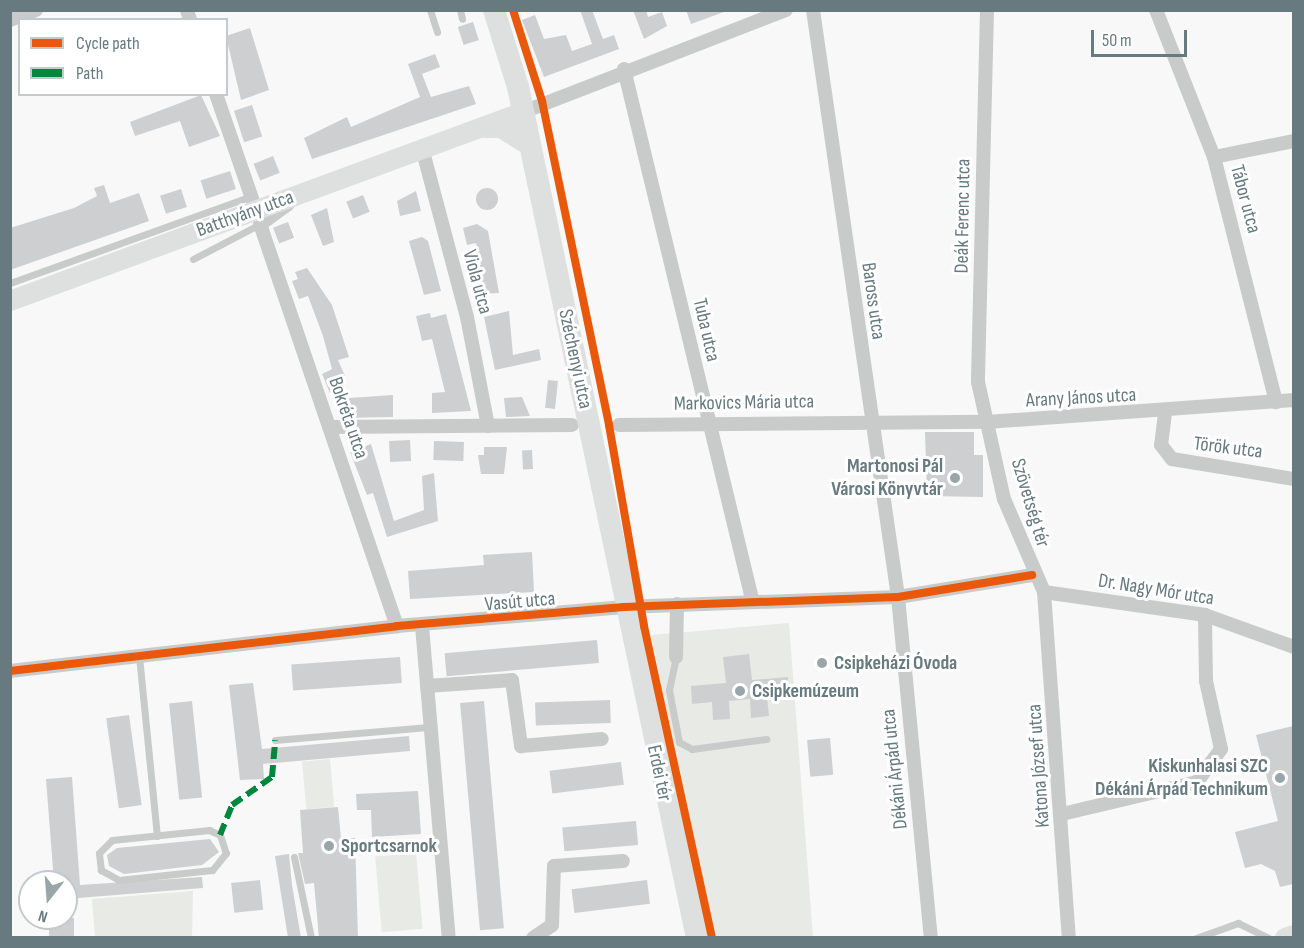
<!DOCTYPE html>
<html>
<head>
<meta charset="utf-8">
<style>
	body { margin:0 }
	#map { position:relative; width:1304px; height:948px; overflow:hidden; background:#f8f8f8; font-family:"Sofia Sans Condensed",sans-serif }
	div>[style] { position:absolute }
	.green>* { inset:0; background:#e8eae5; transform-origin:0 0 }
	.building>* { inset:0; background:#cdcfd0; transform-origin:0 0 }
	.round { border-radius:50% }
	.lane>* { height:7px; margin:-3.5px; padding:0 3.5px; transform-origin:3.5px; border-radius:3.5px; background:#c9cbcb }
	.street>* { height:14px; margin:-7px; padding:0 7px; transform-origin:7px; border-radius:7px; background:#c9cbcb }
	.secondary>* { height:20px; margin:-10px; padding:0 10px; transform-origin:10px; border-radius:10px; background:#dedfdf }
	.primary>* { height:22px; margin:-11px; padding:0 11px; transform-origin:11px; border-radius:11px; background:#dedfdf }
	.quiet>* { height:6px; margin-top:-3px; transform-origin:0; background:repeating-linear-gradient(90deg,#00873e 0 12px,transparent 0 18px) }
	.cycleway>* { height:8px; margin:-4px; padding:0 4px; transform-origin:4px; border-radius:4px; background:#e8590c }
	.dots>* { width:16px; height:16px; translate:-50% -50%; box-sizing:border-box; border:3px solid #fff; border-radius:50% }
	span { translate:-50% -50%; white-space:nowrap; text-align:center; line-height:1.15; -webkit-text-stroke:6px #fff; paint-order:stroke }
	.street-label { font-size:20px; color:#667a7f }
	.poi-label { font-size:20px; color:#667a7f; font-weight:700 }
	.right { translate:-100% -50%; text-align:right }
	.left { translate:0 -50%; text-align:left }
	.frame { position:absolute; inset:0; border:12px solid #667a7f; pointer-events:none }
	.legend { position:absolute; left:18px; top:18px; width:210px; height:78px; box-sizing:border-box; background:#fff; border:2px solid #c2cacc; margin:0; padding:8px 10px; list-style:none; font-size:18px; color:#667a7f }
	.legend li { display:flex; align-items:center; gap:12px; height:30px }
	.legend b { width:30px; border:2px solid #c2cacc }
	.north { position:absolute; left:18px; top:870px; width:60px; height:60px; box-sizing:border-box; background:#fff; border:2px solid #c2cacc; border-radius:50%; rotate:197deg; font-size:16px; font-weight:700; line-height:24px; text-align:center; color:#667a7f }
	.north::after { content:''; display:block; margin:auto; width:21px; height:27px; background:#99a6a9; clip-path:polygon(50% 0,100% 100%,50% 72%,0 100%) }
	.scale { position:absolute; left:1091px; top:30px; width:96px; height:27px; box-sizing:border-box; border:3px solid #667a7f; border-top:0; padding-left:8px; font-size:18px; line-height:21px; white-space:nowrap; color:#667a7f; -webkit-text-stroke:4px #fff; paint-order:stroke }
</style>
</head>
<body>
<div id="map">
	<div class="green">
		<div style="clip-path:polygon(789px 623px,813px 937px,715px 937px,651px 635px)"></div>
		<div style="left:330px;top:759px;width:48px;height:28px;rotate:85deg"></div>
		<div style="left:416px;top:853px;width:76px;height:41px;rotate:85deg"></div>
		<div style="clip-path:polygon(193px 891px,192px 937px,95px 937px,92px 899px)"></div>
	</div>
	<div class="building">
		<div style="clip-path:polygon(580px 10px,592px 10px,603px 39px,614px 35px,619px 49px,544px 77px,522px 20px,535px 15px,544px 39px,566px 35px,572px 51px,592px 44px)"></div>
		<div style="clip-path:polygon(633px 10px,646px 10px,648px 17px,662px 12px,667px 26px,644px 39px)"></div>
		<div style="clip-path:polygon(686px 10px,724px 10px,724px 12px,691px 24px)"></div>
		<div style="left:473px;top:22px;width:19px;height:16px;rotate:72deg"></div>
		<div style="clip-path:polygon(250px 28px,269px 90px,241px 100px,226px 36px)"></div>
		<div style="clip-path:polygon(435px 54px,440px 67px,422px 74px,431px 97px,469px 86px,476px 104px,312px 159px,304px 138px,347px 117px,351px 127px,420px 97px,408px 64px)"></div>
		<div style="clip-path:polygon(201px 95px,220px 136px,189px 147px,180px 121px,135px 136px,130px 122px)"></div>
		<div style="left:252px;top:105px;width:33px;height:19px;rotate:72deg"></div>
		<div style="left:273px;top:156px;width:18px;height:21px;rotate:68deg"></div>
		<div style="left:230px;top:171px;width:19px;height:31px;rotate:72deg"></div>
		<div style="clip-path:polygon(104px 185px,110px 203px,139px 193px,149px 221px,10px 270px,10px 228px,74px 208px,97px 196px,94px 188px)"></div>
		<div class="round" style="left:476px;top:188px;width:22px;height:22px"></div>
		<div style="left:181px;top:189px;width:19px;height:22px;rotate:72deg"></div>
		<div style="clip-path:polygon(416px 191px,421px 211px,400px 216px,397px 201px)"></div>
		<div style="left:363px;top:195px;width:18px;height:18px;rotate:68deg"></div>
		<div style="clip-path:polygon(327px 208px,334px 242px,323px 246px,311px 215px)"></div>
		<div style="left:288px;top:222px;width:17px;height:16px;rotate:69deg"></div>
		<div style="clip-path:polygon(477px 224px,488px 231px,499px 293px,479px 294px,472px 267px,481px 265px,476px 243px,467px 245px,463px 228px)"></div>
		<div style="clip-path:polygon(422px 237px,428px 241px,441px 291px,424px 295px,409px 241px)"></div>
		<div style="clip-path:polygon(307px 268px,332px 305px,349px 357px,338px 360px,345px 376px,336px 380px,340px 389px,330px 393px,322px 374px,332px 369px,323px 336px,308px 296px,299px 299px,292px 281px,298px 279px,295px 272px)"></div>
		<div style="clip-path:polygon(509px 311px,513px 355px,539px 349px,541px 360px,495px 370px,484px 317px)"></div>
		<div style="clip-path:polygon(430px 313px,431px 318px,446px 314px,471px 411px,432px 413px,432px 393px,445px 392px,432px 339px,422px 341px,416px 316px)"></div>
		<div style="left:548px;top:380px;width:10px;height:28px;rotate:6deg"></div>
		<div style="clip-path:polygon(393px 395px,393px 417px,340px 418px,335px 399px)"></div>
		<div style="clip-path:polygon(522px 397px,530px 416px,506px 417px,504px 398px)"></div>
		<div style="clip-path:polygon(925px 432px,974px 432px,974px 455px,983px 455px,983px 497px,927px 496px)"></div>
		<div style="left:410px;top:440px;width:21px;height:21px;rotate:87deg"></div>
		<div style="left:434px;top:441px;width:30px;height:19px;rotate:2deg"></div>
		<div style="clip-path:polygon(371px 444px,394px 521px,424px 510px,422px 476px,434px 473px,438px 521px,387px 537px,373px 493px,367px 495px,350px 452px)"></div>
		<div style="clip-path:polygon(484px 447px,507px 447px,504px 474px,481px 474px,478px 455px,484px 455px)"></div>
		<div style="left:532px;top:450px;width:19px;height:10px;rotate:87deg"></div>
		<div style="clip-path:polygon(532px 552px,534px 592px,410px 599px,408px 571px,484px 565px,483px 555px)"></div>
		<div style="left:597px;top:640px;width:23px;height:153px;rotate:85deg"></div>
		<div style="clip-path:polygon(749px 654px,752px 680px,788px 677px,789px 696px,767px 698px,769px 716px,751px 718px,750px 699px,729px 701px,730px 719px,713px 720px,712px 702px,692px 704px,691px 686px,726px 683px,723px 657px)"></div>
		<div style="left:400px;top:657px;width:26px;height:109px;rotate:86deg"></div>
		<div style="clip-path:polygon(253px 683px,262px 749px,409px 736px,410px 751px,263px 764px,264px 779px,240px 780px,229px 685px)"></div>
		<div style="left:610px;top:700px;width:23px;height:75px;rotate:88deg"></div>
		<div style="left:192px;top:701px;width:97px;height:23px;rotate:84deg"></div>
		<div style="left:484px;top:701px;width:228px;height:24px;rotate:85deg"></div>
		<div style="left:129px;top:715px;width:91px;height:23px;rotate:82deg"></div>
		<div style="clip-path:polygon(1293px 726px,1293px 884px,1280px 887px,1275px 871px,1261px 864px,1245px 868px,1235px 832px,1278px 821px,1256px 735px)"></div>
		<div style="left:830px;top:738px;width:37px;height:23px;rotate:85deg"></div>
		<div style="left:621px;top:762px;width:23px;height:72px;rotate:83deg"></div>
		<div style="clip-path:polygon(72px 777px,80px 885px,202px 877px,203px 888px,66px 899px,66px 882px,54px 882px,46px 779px)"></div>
		<div style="clip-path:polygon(418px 791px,421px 834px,372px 837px,371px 810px,357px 810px,356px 794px)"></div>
		<div style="clip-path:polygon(338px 807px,341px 839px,355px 838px,358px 938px,319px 938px,314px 883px,305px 884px,298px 853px,303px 853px,300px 810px)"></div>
		<div style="left:636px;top:821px;width:24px;height:74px;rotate:85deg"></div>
		<div style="clip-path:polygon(210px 839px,219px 852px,202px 865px,124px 874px,109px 866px,107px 855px,117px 848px)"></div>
		<div style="clip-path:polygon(289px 854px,292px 885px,301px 938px,288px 938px,275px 856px)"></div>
		<div style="left:260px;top:880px;width:30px;height:29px;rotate:84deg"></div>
		<div style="left:647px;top:880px;width:24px;height:76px;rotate:83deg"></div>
		<div style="left:49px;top:918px;width:25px;height:20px"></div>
	</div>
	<div class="lane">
		<div style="left:430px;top:10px;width:23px;rotate:72deg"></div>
		<div style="left:460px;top:10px;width:9px;rotate:77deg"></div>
		<div style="left:193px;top:259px;width:76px;rotate:-27.6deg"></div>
		<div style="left:10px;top:283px;width:256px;rotate:-19.8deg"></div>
		<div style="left:139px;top:656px;width:181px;rotate:84.3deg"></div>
		<div style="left:676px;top:657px;width:34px;rotate:102deg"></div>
		<div style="left:669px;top:690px;width:53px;rotate:79.1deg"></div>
		<div style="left:679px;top:742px;width:15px;rotate:28deg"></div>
		<div style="left:692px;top:749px;width:75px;rotate:-7.7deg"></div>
		<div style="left:275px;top:740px;width:157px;rotate:-4.8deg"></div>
		<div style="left:209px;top:830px;width:12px;rotate:24deg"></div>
		<div style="left:220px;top:835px;width:19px;rotate:72deg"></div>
		<div style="left:226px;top:853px;width:22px;rotate:129deg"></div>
		<div style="left:212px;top:870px;width:94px;rotate:173.9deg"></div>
		<div style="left:119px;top:880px;width:21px;rotate:-151deg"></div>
		<div style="left:101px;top:870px;width:17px;rotate:-97deg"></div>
		<div style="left:99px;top:853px;width:18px;rotate:-45deg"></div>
		<div style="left:112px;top:840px;width:98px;rotate:-5.9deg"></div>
		<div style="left:294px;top:857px;width:83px;rotate:78.1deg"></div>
		<div style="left:1196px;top:938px;width:45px;rotate:-19.7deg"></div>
		<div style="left:1238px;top:923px;width:34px;rotate:26deg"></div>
	</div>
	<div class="street">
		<div style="left:187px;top:10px;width:10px;rotate:73deg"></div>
		<div style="left:813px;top:10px;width:593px;rotate:81.76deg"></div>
		<div style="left:898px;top:597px;width:343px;rotate:84.5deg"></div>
		<div style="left:987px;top:10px;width:372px;rotate:91.4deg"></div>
		<div style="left:978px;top:382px;width:120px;rotate:77.5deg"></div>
		<div style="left:1004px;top:499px;width:101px;rotate:66.7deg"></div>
		<div style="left:1044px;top:592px;width:347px;rotate:85.9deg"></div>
		<div style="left:1156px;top:10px;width:158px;rotate:68.5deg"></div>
		<div style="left:1214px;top:157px;width:253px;rotate:75.8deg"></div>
		<div style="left:10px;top:20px;width:28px;rotate:-21deg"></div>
		<div style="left:624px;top:69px;width:545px;rotate:76.42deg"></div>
		<div style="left:216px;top:94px;width:123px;rotate:71deg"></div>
		<div style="left:523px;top:112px;width:282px;rotate:-21.2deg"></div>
		<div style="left:422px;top:148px;width:175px;rotate:75.1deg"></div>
		<div style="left:467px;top:317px;width:111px;rotate:79.1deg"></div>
		<div style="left:1214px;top:157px;width:82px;rotate:-11.3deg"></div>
		<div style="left:288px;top:204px;width:34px;rotate:144deg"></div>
		<div style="left:260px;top:224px;width:425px;rotate:71.2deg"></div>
		<div style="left:1165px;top:413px;width:32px;rotate:97deg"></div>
		<div style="left:1161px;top:445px;width:18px;rotate:52deg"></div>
		<div style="left:1172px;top:459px;width:124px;rotate:9.3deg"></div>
		<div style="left:619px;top:425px;width:368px;rotate:-0.5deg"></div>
		<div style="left:987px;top:422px;width:308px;rotate:-4.1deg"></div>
		<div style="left:330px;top:427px;width:242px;rotate:-0.5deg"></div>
		<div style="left:1044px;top:592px;width:163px;rotate:8.1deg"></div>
		<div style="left:1205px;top:615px;width:95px;rotate:19.8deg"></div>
		<div style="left:422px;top:626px;width:313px;rotate:85.1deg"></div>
		<div style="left:676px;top:657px;width:53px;rotate:-88.9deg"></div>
		<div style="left:10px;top:671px;width:390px;rotate:-6.6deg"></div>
		<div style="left:397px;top:626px;width:228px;rotate:-4.8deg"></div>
		<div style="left:624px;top:607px;width:274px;rotate:-2.1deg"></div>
		<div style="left:898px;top:597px;width:136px;rotate:-9.3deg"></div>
		<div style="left:427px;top:686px;width:85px;rotate:-4deg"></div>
		<div style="left:512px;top:680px;width:67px;rotate:82.2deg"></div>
		<div style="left:521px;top:746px;width:81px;rotate:-4.9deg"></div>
		<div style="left:1062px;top:814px;width:139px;rotate:-13.3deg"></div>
		<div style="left:1197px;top:782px;width:41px;rotate:-54deg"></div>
		<div style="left:1221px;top:749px;width:70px;rotate:-102.4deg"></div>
		<div style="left:1206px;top:681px;width:66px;rotate:-90.9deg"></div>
		<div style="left:533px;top:938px;width:23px;rotate:-34deg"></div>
		<div style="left:552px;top:925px;width:59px;rotate:-88.1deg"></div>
		<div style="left:554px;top:866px;width:69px;rotate:-4.1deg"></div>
	</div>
	<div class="secondary">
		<div style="left:485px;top:128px;width:16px"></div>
		<div style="left:501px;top:128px;width:36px;rotate:32deg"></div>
		<div style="left:10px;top:301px;width:547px;rotate:-20.22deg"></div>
		<div style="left:1285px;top:938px;width:9px;rotate:-18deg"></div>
	</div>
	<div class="primary">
		<div style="left:494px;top:10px;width:81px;rotate:72.7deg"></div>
		<div style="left:518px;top:87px;width:870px;rotate:78.12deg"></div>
	</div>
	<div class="quiet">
		<div style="left:220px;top:835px;width:32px;rotate:-68deg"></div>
		<div style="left:232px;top:805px;width:49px;rotate:-35deg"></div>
		<div style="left:272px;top:777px;width:37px;rotate:-85deg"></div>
	</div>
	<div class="cycleway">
		<div style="left:513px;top:10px;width:96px;rotate:72.3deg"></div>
		<div style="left:542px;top:101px;width:331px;rotate:78.3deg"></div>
		<div style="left:609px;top:425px;width:204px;rotate:80.1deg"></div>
		<div style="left:644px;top:626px;width:319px;rotate:77.7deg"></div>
		<div style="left:10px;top:671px;width:390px;rotate:-6.6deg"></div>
		<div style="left:397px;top:626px;width:228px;rotate:-4.8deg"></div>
		<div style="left:624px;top:607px;width:274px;rotate:-2.1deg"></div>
		<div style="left:898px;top:597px;width:136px;rotate:-9.3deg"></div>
	</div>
	<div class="dots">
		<div style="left:955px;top:478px;background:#99a6a9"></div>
		<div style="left:822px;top:663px;background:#99a6a9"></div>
		<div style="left:740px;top:691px;background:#99a6a9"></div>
		<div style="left:1280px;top:778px;background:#99a6a9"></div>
		<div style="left:329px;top:846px;background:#99a6a9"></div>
	</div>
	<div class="street-label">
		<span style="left:1245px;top:199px;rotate:75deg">Tábor utca</span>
		<span style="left:245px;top:214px;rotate:-20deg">Batthyány utca</span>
		<span style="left:963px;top:216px;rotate:-89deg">Deák Ferenc utca</span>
		<span style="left:477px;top:282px;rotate:75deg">Viola utca</span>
		<span style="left:873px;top:301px;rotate:82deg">Baross utca</span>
		<span style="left:706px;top:330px;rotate:77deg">Tuba utca</span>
		<span style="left:575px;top:359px;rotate:78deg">Széchenyi utca</span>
		<span style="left:1081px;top:398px;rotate:-3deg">Arany János utca</span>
		<span style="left:744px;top:403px;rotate:-1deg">Markovics Mária utca</span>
		<span style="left:348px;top:418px;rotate:71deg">Bokréta utca</span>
		<span style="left:1228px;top:448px;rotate:7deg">Török utca</span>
		<span style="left:1030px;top:503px;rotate:73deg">Szövetség tér</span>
		<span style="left:1156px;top:590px;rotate:9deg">Dr. Nagy Mór utca</span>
		<span style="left:520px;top:602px;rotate:-5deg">Vasút utca</span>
		<span style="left:1039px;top:766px;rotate:-94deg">Katona József utca</span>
		<span style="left:895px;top:769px;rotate:-96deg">Dékáni Árpád utca</span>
		<span style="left:659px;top:773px;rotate:78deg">Erdei tér</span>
	</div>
	<div class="poi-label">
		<span class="right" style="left:943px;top:478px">Martonosi Pál<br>Városi Könyvtár</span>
		<span class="left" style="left:834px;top:663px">Csipkeházi Óvoda</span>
		<span class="left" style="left:752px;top:691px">Csipkemúzeum</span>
		<span class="right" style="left:1268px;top:778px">Kiskunhalasi SZC<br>Dékáni Árpád Technikum</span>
		<span class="left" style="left:341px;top:846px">Sportcsarnok</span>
	</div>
	<div class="frame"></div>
	<ul class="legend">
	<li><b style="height:8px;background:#e8590c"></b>Cycle path</li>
	<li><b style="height:8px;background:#00873e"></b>Path</li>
	</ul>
	<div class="north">N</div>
	<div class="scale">50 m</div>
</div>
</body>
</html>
